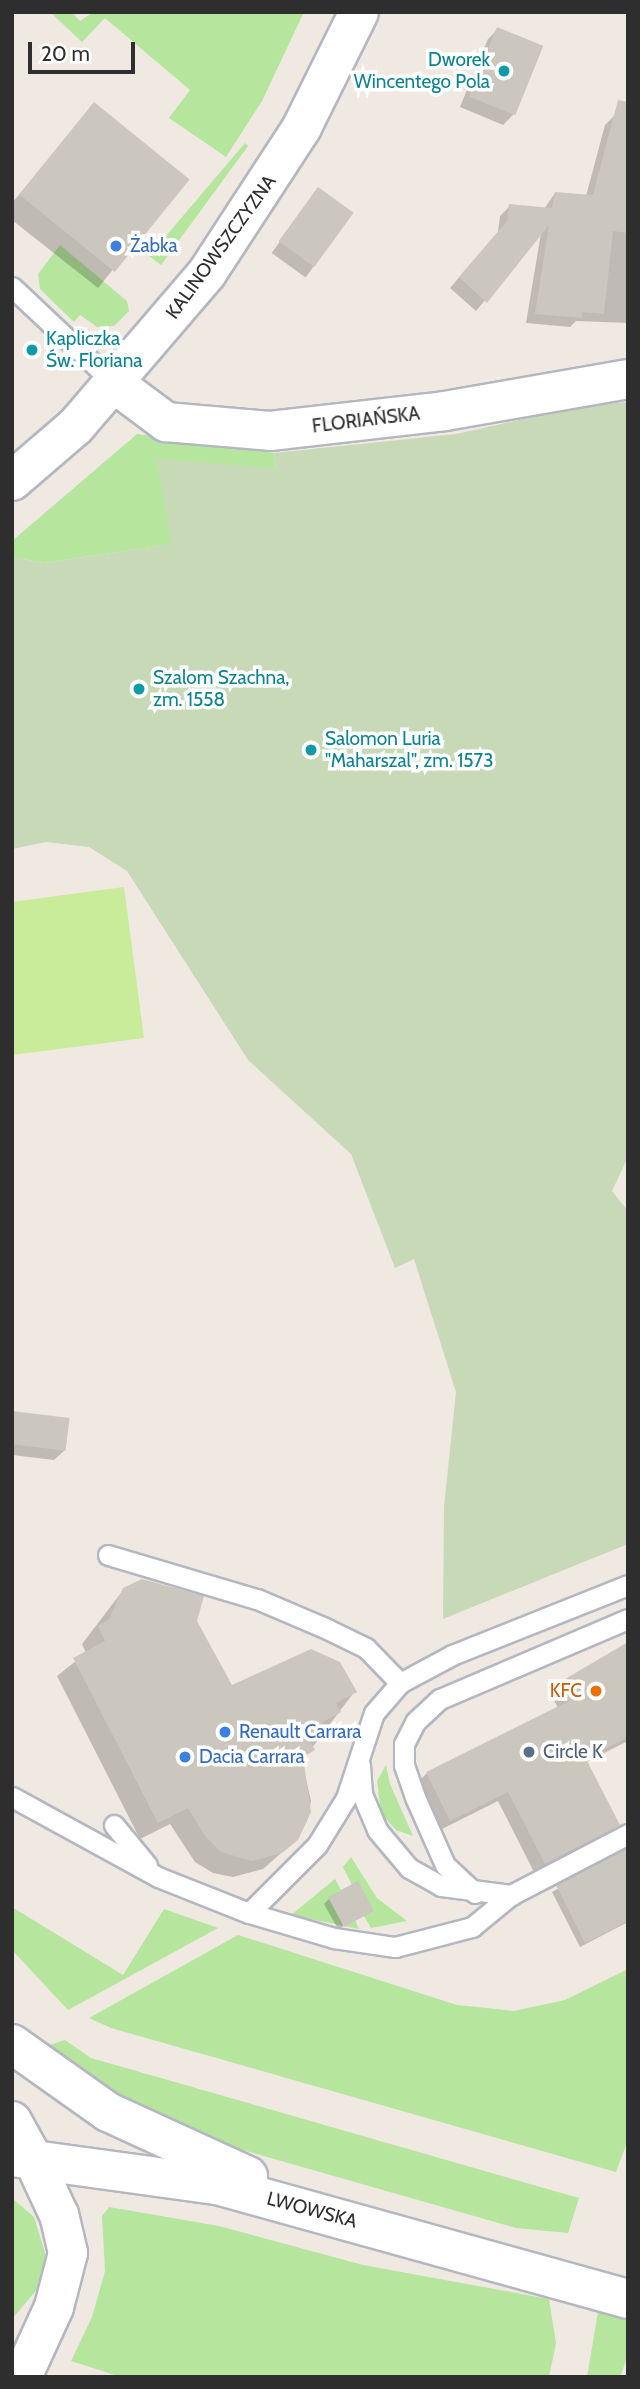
<!DOCTYPE html>
<html>
<head>
<meta charset="utf-8">
<style>
	body { margin:0 }
	#map { position:relative; width:640px; height:2389px; overflow:hidden; background:#efe9e1; font-family:Cabin,sans-serif }
	div>[style] { position:absolute }
	.green>* { inset:0; background:#b6e59e }
	.cemetery>* { inset:0; background:#c8d9b8 }
	.pitch>* { inset:0; background:#c9ec9a }
	.shadow>* { inset:0; background:#0003; transform-origin:0 0 }
	.building>* { inset:0; background:#cbc7bf; transform-origin:0 0 }
	.roads { filter:drop-shadow(2px 0 #b4b7c1) drop-shadow(-2px 0 #b4b7c1) drop-shadow(0 2px #b4b7c1) drop-shadow(0 -2px #b4b7c1) }
	.service>* { height:19px; margin:-9.5px; padding:0 9.5px; transform-origin:9.5px; border-radius:9.5px; background:#fff }
	.minor>* { height:38px; margin:-19px; padding:0 19px; transform-origin:19px; border-radius:19px; background:#fff }
	.tertiary>* { height:38px; margin:-19px; padding:0 19px; transform-origin:19px; border-radius:19px; background:#fff }
	.secondary>* { height:38px; margin:-19px; padding:0 19px; transform-origin:19px; border-radius:19px; background:#fff }
	.dots>* { width:19px; height:19px; translate:-50% -50%; box-sizing:border-box; border:4px solid #fff; border-radius:50% }
	span { translate:-50% -50%; white-space:nowrap; text-align:center; line-height:1.15; -webkit-text-stroke:7px #fff; paint-order:stroke }
	.culture-label { font-size:19px; color:#0d838f }
	.right { translate:-100% -50%; text-align:right }
	.left { translate:0 -50%; text-align:left }
	.shop-label { font-size:19px; color:#366cbe }
	.street-label { font-size:19px; color:#2e2e2e }
	.food-label { font-size:19px; color:#c56008 }
	.service-label { font-size:19px; color:#4e5e75 }
	.frame { position:absolute; inset:0; border:14px solid #2e2e2e; pointer-events:none }
	.scale { position:absolute; left:28px; top:42px; width:107px; height:32px; box-sizing:border-box; border:4px solid #2e2e2e; border-top:0; padding-left:9px; font-size:21px; line-height:24px; white-space:nowrap; color:#2e2e2e; -webkit-text-stroke:5px #fff; paint-order:stroke }
</style>
</head>
<body>
<div id="map">
	<div class="green">
		<div style="clip-path:polygon(50px 12px,72px 12px,80px 21px,93px 12px,304px 12px,262px 101px,226px 157px,169px 118px,190px 90px,105px 18px,82px 42px)"></div>
		<div style="clip-path:polygon(245px 143px,248px 146px,161px 265px,149px 256px)"></div>
		<div style="clip-path:polygon(60px 245px,127px 301px,129px 311px,114px 326px,97px 327px,80px 315px,74px 322px,40px 289px,38px 274px)"></div>
		<div style="clip-path:polygon(137px 434px,274px 453px,276px 468px,172px 544px,44px 563px,12px 557px,12px 541px)"></div>
		<div style="clip-path:polygon(386px 1765px,390px 1784px,413px 1836px,396px 1830px,381px 1813px,377px 1781px)"></div>
		<div style="clip-path:polygon(351px 1857px,377px 1898px,407px 1921px,371px 1928px,364px 1916px,355px 1920px,359px 1929px,291px 1915px,335px 1879px,341px 1890px,352px 1885px,343px 1867px)"></div>
		<div style="clip-path:polygon(12px 1907px,123px 1975px,164px 1909px,218px 1928px,68px 2010px,12px 1950px)"></div>
		<div style="clip-path:polygon(238px 1935px,457px 2005px,514px 2011px,565px 2000px,628px 1969px,628px 2140px,616px 2172px,111px 2028px,89px 2018px)"></div>
		<div style="clip-path:polygon(65px 2040px,91px 2058px,579px 2198px,568px 2233px,516px 2228px,166px 2128px,37px 2049px)"></div>
		<div style="clip-path:polygon(12px 2198px,34px 2217px,46px 2256px,39px 2287px,12px 2319px)"></div>
		<div style="clip-path:polygon(109px 2207px,219px 2226px,363px 2265px,549px 2299px,556px 2343px,549px 2377px,121px 2377px,71px 2361px,92px 2317px,105px 2271px,102px 2216px)"></div>
		<div style="clip-path:polygon(598px 2312px,628px 2321px,628px 2355px,620px 2377px,587px 2377px)"></div>
	</div>
	<div class="cemetery">
		<div style="clip-path:polygon(628px 402px,628px 1157px,612px 1191px,628px 1211px,628px 1544px,443px 1619px,444px 1507px,456px 1392px,414px 1259px,395px 1268px,351px 1154px,248px 1060px,127px 871px,89px 847px,46px 842px,12px 849px,12px 557px,44px 563px,171px 544px,157px 459px,276px 468px,274px 453px,456px 434px,586px 405px)"></div>
	</div>
	<div class="pitch">
		<div style="clip-path:polygon(124px 887px,144px 1038px,12px 1055px,12px 902px)"></div>
	</div>
	<div class="shadow">
		<div style="clip-path:polygon(498px 29px,513px 115px,503px 125px,460px 107px,488px 39px)"></div>
		<div style="clip-path:polygon(94px 105px,187px 179px,98px 288px,12px 220px,12px 203px)"></div>
		<div style="clip-path:polygon(615px 115px,628px 118px,628px 323px,576px 321px,570px 327px,526px 323px,541px 233px,476px 311px,450px 288px,498px 232px,500px 216px,510px 206px,544px 209px,555px 193px,586px 196px,605px 125px)"></div>
		<div style="left:318px;top:189px;width:42px;height:79px;rotate:36deg"></div>
		<div style="clip-path:polygon(12px 1413px,65px 1450px,54px 1460px,12px 1455px)"></div>
		<div style="clip-path:polygon(124px 1589px,195px 1621px,231px 1687px,355px 1691px,302px 1761px,311px 1801px,307px 1821px,297px 1839px,263px 1869px,233px 1877px,213px 1873px,195px 1862px,170px 1824px,140px 1839px,57px 1676px,86px 1653px,82px 1644px)"></div>
		<div style="clip-path:polygon(628px 1648px,628px 1741px,586px 1762px,618px 1824px,607px 1834px,534px 1872px,498px 1801px,440px 1830px,417px 1783px,427px 1773px,558px 1708px,551px 1694px,561px 1683px)"></div>
		<div style="clip-path:polygon(628px 1850px,628px 1922px,580px 1947px,552px 1892px)"></div>
		<div style="clip-path:polygon(329px 1899px,372px 1911px,338px 1929px,324px 1904px)"></div>
	</div>
	<div class="building">
		<div style="left:497px;top:27px;width:50px;height:75px;rotate:22deg"></div>
		<div style="clip-path:polygon(618px 100px,628px 102px,628px 233px,613px 231px,604px 314px,582px 312px,582px 318px,535px 314px,549px 225px,487px 303px,459px 277px,507px 221px,509px 204px,552px 208px,555px 192px,593px 195px)"></div>
		<div style="left:94px;top:102px;width:123px;height:119px;rotate:39deg"></div>
		<div style="left:318px;top:187px;width:44px;height:67px;rotate:36deg"></div>
		<div style="left:12px;top:1411px;width:58px;height:33px;rotate:7deg"></div>
		<div style="clip-path:polygon(142px 1579px,204px 1596px,197px 1621px,232px 1685px,311px 1649px,340px 1662px,357px 1692px,336px 1703px,341px 1712px,323px 1722px,328px 1732px,310px 1741px,315px 1750px,303px 1757px,311px 1812px,298px 1840px,282px 1853px,252px 1861px,221px 1852px,205px 1836px,188px 1808px,158px 1823px,73px 1658px,105px 1641px,98px 1626px,109px 1619px,123px 1588px)"></div>
		<div style="clip-path:polygon(628px 1642px,628px 1737px,586px 1759px,620px 1825px,545px 1864px,508px 1792px,450px 1821px,426px 1772px,569px 1701px,560px 1682px)"></div>
		<div style="clip-path:polygon(628px 1848px,628px 1921px,585px 1943px,556px 1885px)"></div>
		<div style="left:358px;top:1881px;width:34px;height:34px;rotate:62deg"></div>
	</div>
	<div class="roads">
		<div class="service">
			<div style="left:12px;top:287px;width:141px;rotate:43.3deg"></div>
			<div style="left:108px;top:1555px;width:155px;rotate:16.5deg"></div>
			<div style="left:257px;top:1599px;width:72px;rotate:23deg"></div>
			<div style="left:323px;top:1627px;width:48px;rotate:26deg"></div>
			<div style="left:366px;top:1648px;width:49px;rotate:45.8deg"></div>
			<div style="left:360px;top:1765px;width:29px;rotate:86deg"></div>
			<div style="left:362px;top:1794px;width:39px;rotate:67deg"></div>
			<div style="left:377px;top:1830px;width:50px;rotate:49.9deg"></div>
			<div style="left:409px;top:1868px;width:37px;rotate:29deg"></div>
			<div style="left:441px;top:1886px;width:71px;rotate:7.3deg"></div>
			<div style="left:12px;top:1797px;width:166px;rotate:28.7deg"></div>
			<div style="left:158px;top:1877px;width:98px;rotate:21.6deg"></div>
			<div style="left:249px;top:1913px;width:89px;rotate:16.4deg"></div>
			<div style="left:334px;top:1938px;width:62px;rotate:8.4deg"></div>
			<div style="left:395px;top:1947px;width:80px;rotate:-14.6deg"></div>
			<div style="left:472px;top:1927px;width:50px;rotate:-39.4deg"></div>
			<div style="left:511px;top:1895px;width:132px;rotate:-27.5deg"></div>
			<div style="left:114px;top:1825px;width:52px;rotate:50.5deg"></div>
			<div style="left:475px;top:1893px;width:41px;rotate:-137deg"></div>
			<div style="left:445px;top:1865px;width:74px;rotate:-113.8deg"></div>
			<div style="left:415px;top:1797px;width:34px;rotate:-109deg"></div>
			<div style="left:404px;top:1765px;width:21px;rotate:-90deg"></div>
			<div style="left:404px;top:1744px;width:25px;rotate:-63deg"></div>
			<div style="left:415px;top:1722px;width:34px;rotate:-43deg"></div>
			<div style="left:440px;top:1699px;width:204px;rotate:-23.1deg"></div>
			<div style="left:249px;top:1913px;width:96px;rotate:-45deg"></div>
			<div style="left:317px;top:1845px;width:55px;rotate:-58.3deg"></div>
			<div style="left:346px;top:1798px;width:89px;rotate:-71.8deg"></div>
			<div style="left:374px;top:1713px;width:40px;rotate:-49deg"></div>
			<div style="left:400px;top:1683px;width:59px;rotate:-28.3deg"></div>
			<div style="left:452px;top:1655px;width:189px;rotate:-21.7deg"></div>
		</div>
		<div class="minor">
			<div style="left:115px;top:384px;width:64px;rotate:36.7deg"></div>
			<div style="left:166px;top:422px;width:104px;rotate:4.9deg"></div>
			<div style="left:270px;top:431px;width:176px;rotate:-6.5deg"></div>
			<div style="left:445px;top:411px;width:186px;rotate:-9.9deg"></div>
			<div style="left:12px;top:481px;width:84px;rotate:-40.7deg"></div>
			<div style="left:76px;top:426px;width:201px;rotate:-49.4deg"></div>
			<div style="left:207px;top:273px;width:174px;rotate:-56.9deg"></div>
			<div style="left:302px;top:127px;width:128px;rotate:-63.6deg"></div>
		</div>
		<div class="tertiary">
			<div style="left:12px;top:2121px;width:43px;rotate:61.1deg"></div>
		</div>
		<div class="secondary">
			<div style="left:12px;top:2044px;width:118px;rotate:35.3deg"></div>
			<div style="left:108px;top:2112px;width:154px;rotate:24.6deg"></div>
			<div style="left:12px;top:2157px;width:207px;rotate:7.8deg"></div>
			<div style="left:217px;top:2185px;width:427px;rotate:15.5deg"></div>
			<div style="left:22px;top:2377px;width:77px;rotate:-65.4deg"></div>
			<div style="left:54px;top:2307px;width:56px;rotate:-75.5deg"></div>
			<div style="left:68px;top:2253px;width:39px;rotate:-103deg"></div>
			<div style="left:59px;top:2215px;width:62px;rotate:-114.9deg"></div>
		</div>
	</div>
	<div class="dots">
		<div style="left:504px;top:71px;background:#0f9aa8"></div>
		<div style="left:116px;top:246px;background:#3f7fe0"></div>
		<div style="left:32px;top:350px;background:#0f9aa8"></div>
		<div style="left:139px;top:689px;background:#0f9aa8"></div>
		<div style="left:311px;top:750px;background:#0f9aa8"></div>
		<div style="left:596px;top:1691px;background:#e8710a"></div>
		<div style="left:225px;top:1732px;background:#3f7fe0"></div>
		<div style="left:529px;top:1752px;background:#5c6f8a"></div>
		<div style="left:185px;top:1757px;background:#3f7fe0"></div>
	</div>
	<div class="culture-label">
		<span class="right" style="left:490px;top:71px">Dworek<br>Wincentego Pola</span>
		<span class="left" style="left:46px;top:350px">Kapliczka<br>Św. Floriana</span>
		<span class="left" style="left:153px;top:689px">Szalom Szachna,<br>zm. 1558</span>
		<span class="left" style="left:325px;top:750px">Salomon Luria<br>"Maharszal", zm. 1573</span>
	</div>
	<div class="shop-label">
		<span class="left" style="left:130px;top:246px">Żabka</span>
		<span class="left" style="left:239px;top:1732px">Renault Carrara</span>
		<span class="left" style="left:199px;top:1757px">Dacia Carrara</span>
	</div>
	<div class="street-label">
		<span style="left:221px;top:247px;rotate:-54deg">KALINOWSZCZYZNA</span>
		<span style="left:366px;top:420px;rotate:-7deg">FLORIAŃSKA</span>
		<span style="left:312px;top:2210px;rotate:15deg">LWOWSKA</span>
	</div>
	<div class="food-label">
		<span class="right" style="left:582px;top:1691px">KFC</span>
	</div>
	<div class="service-label">
		<span class="left" style="left:543px;top:1752px">Circle K</span>
	</div>
	<div class="frame"></div>
	<div class="scale">20 m</div>
</div>
</body>
</html>
